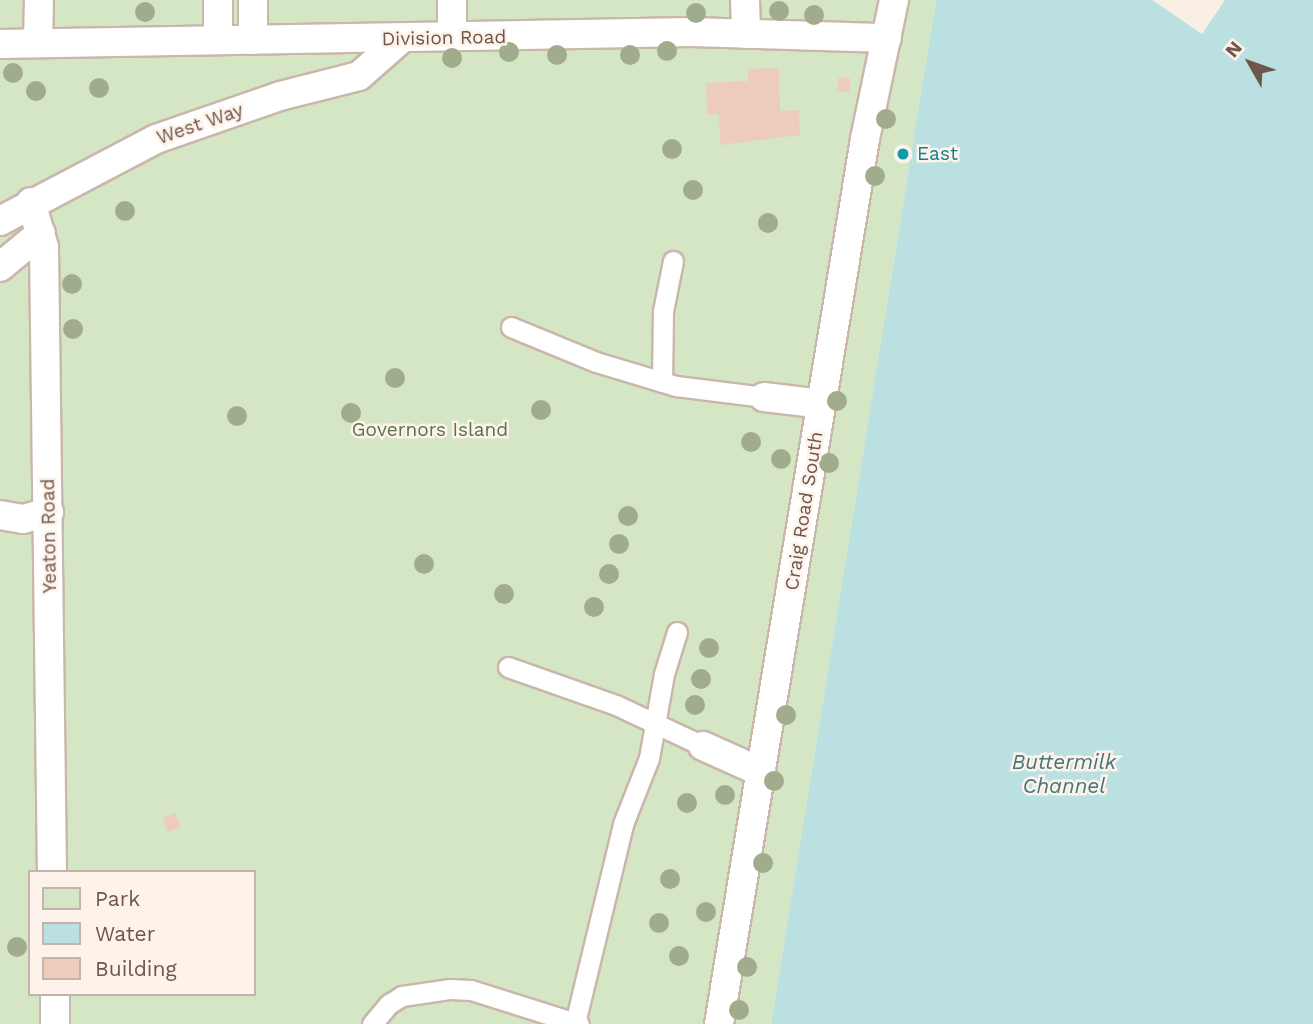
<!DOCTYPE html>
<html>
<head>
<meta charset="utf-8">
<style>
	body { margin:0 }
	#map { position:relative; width:1313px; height:1024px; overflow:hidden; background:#faefe4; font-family:"Work Sans",sans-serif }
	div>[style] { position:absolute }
	.green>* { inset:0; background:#d5e6c4 }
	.water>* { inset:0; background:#bae0e2 }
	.pier>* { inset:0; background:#faefe4 }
	.building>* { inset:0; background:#edccbe; transform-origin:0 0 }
	.roads { filter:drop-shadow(2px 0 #cab6ab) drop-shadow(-2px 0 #cab6ab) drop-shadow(0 2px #cab6ab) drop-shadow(0 -2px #cab6ab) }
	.service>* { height:19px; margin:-9.5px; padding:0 9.5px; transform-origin:9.5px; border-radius:9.5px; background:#fff }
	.pedestrian>* { height:28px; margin:-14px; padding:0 14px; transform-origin:14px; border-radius:14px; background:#fff }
	.trees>* { width:20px; height:20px; margin:-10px; border-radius:50%; background:#a1ac8d }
	.dots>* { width:19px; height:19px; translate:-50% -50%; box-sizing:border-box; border:4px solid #fdf3ea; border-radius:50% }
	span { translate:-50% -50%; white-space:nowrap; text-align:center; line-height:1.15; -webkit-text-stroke:5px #fdf3ea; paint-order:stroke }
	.street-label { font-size:19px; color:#70554c }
	.culture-label { font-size:19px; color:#0d838f }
	.left { translate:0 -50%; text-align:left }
	.park-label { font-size:19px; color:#587545 }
	.water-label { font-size:21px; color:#44777b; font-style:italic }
	.legend { position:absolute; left:28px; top:870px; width:228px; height:126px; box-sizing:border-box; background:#fdf3ea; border:2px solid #c5b4ab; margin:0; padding:9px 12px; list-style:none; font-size:21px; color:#70554c }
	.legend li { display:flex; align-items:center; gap:14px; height:35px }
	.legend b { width:35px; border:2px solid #c5b4ab }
	.north { position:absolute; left:1215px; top:28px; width:70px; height:70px; -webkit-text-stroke:5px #fdf3ea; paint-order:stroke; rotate:310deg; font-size:19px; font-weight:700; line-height:28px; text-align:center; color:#70554c }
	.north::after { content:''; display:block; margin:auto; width:24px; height:32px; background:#70554c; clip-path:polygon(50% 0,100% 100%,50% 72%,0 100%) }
</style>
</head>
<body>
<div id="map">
	<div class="green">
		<div style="clip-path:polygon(evenodd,0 0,936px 0,771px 1024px,0 1024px,0 0,30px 872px,254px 872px,254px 994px,30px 994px,30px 872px)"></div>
	</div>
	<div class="water">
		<div style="clip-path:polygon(936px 0,1313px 0,1313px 1024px,771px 1024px)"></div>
	</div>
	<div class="pier">
		<div style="clip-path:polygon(1152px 0,1225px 0,1202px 34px)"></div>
	</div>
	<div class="building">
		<div style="clip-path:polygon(779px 68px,780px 111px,799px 110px,800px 135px,720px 145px,719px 114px,707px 115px,706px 83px,748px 81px,748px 69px)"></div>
		<div style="left:839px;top:77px;width:12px;height:14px;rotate:9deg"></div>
		<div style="clip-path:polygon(175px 813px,181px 827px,167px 832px,163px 818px)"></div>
	</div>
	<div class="roads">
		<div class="service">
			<div style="left:511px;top:327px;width:92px;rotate:22.4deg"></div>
			<div style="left:596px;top:362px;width:84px;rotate:16.7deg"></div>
			<div style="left:676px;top:386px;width:89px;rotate:7.1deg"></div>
			<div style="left:662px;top:382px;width:71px;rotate:-89.2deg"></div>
			<div style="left:663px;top:311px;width:51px;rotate:-78.7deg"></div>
			<div style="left:508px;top:667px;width:114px;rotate:19.4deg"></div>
			<div style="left:616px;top:705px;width:96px;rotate:25.2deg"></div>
			<div style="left:575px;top:1023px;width:205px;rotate:-76.4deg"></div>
			<div style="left:623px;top:824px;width:71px;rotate:-68.5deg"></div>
			<div style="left:649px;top:758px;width:85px;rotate:-79.9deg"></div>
			<div style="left:664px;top:674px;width:44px;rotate:-72.8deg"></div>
			<div style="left:372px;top:1024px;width:26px;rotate:-50deg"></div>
			<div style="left:389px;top:1004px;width:15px;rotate:-32deg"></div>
			<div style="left:402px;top:996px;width:49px;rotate:-8.3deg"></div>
			<div style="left:450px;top:989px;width:21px;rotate:3deg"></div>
			<div style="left:471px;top:990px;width:113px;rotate:17.5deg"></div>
		</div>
		<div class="pedestrian">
			<div style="left:452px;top:0;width:38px;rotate:90deg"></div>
			<div style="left:745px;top:0;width:34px;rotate:88deg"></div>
			<div style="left:218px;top:40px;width:40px;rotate:-90deg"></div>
			<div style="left:253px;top:40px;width:40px;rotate:-90deg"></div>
			<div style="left:38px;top:43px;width:43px;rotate:-88.7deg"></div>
			<div style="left:0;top:44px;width:692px;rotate:-0.99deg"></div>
			<div style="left:692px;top:32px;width:195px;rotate:1.8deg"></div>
			<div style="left:31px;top:202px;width:47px;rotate:73.9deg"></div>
			<div style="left:44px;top:247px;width:625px;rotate:89.27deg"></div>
			<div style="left:0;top:221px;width:176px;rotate:-27.7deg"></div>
			<div style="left:156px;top:139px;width:131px;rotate:-19.1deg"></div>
			<div style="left:280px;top:96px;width:81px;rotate:-14.2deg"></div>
			<div style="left:359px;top:76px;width:56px;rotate:-41.4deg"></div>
			<div style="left:0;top:267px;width:53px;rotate:-39.7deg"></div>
			<div style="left:764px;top:397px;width:58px;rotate:6.9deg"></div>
			<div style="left:0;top:515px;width:23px;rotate:10deg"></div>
			<div style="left:23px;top:519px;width:27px;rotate:-15deg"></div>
			<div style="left:703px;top:746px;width:64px;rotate:24.1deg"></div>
			<div style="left:55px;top:994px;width:30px;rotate:90deg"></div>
			<div style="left:719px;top:1024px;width:897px;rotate:-80.63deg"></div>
			<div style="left:865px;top:139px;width:142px;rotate:-78.2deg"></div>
		</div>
	</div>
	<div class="trees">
		<div style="left:779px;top:11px"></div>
		<div style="left:145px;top:12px"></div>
		<div style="left:696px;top:13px"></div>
		<div style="left:814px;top:15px"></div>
		<div style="left:667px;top:51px"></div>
		<div style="left:509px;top:52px"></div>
		<div style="left:557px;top:55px"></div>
		<div style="left:630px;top:55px"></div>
		<div style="left:452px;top:58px"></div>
		<div style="left:13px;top:73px"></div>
		<div style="left:99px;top:88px"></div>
		<div style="left:36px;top:91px"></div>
		<div style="left:886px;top:119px"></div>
		<div style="left:672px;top:149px"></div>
		<div style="left:875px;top:176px"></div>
		<div style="left:693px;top:190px"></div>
		<div style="left:125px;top:211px"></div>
		<div style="left:768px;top:223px"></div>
		<div style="left:72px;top:284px"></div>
		<div style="left:73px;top:329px"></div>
		<div style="left:395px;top:378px"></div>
		<div style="left:837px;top:401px"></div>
		<div style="left:541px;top:410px"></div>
		<div style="left:351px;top:413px"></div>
		<div style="left:237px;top:416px"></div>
		<div style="left:751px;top:442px"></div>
		<div style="left:781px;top:459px"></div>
		<div style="left:829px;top:463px"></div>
		<div style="left:628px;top:516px"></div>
		<div style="left:619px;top:544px"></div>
		<div style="left:424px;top:564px"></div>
		<div style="left:609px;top:574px"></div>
		<div style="left:504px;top:594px"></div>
		<div style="left:594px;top:607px"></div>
		<div style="left:709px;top:648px"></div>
		<div style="left:701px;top:679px"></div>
		<div style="left:695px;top:705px"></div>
		<div style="left:786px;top:715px"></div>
		<div style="left:774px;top:781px"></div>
		<div style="left:725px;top:795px"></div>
		<div style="left:687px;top:803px"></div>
		<div style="left:763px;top:863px"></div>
		<div style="left:670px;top:879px"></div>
		<div style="left:706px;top:912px"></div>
		<div style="left:659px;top:923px"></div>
		<div style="left:17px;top:947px"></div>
		<div style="left:679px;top:956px"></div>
		<div style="left:747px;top:967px"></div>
		<div style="left:739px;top:1010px"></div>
	</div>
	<div class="dots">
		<div style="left:903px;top:154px;background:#0f9aa8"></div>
	</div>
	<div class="street-label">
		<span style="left:444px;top:38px;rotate:-1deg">Division Road</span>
		<span style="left:200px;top:124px;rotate:-19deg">West Way</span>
		<span style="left:804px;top:511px;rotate:-81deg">Craig Road South</span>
		<span style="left:49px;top:536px;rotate:-91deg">Yeaton Road</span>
	</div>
	<div class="culture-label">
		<span class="left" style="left:917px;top:154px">East</span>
	</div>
	<div class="park-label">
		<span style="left:430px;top:430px">Governors Island</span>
	</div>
	<div class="water-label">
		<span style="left:1064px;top:774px">Buttermilk<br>Channel</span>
	</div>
	<ul class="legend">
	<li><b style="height:19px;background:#d5e6c4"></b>Park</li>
	<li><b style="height:19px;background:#bae0e2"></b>Water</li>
	<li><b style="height:19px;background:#edccbe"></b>Building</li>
	</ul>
	<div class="north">N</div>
</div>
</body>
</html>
